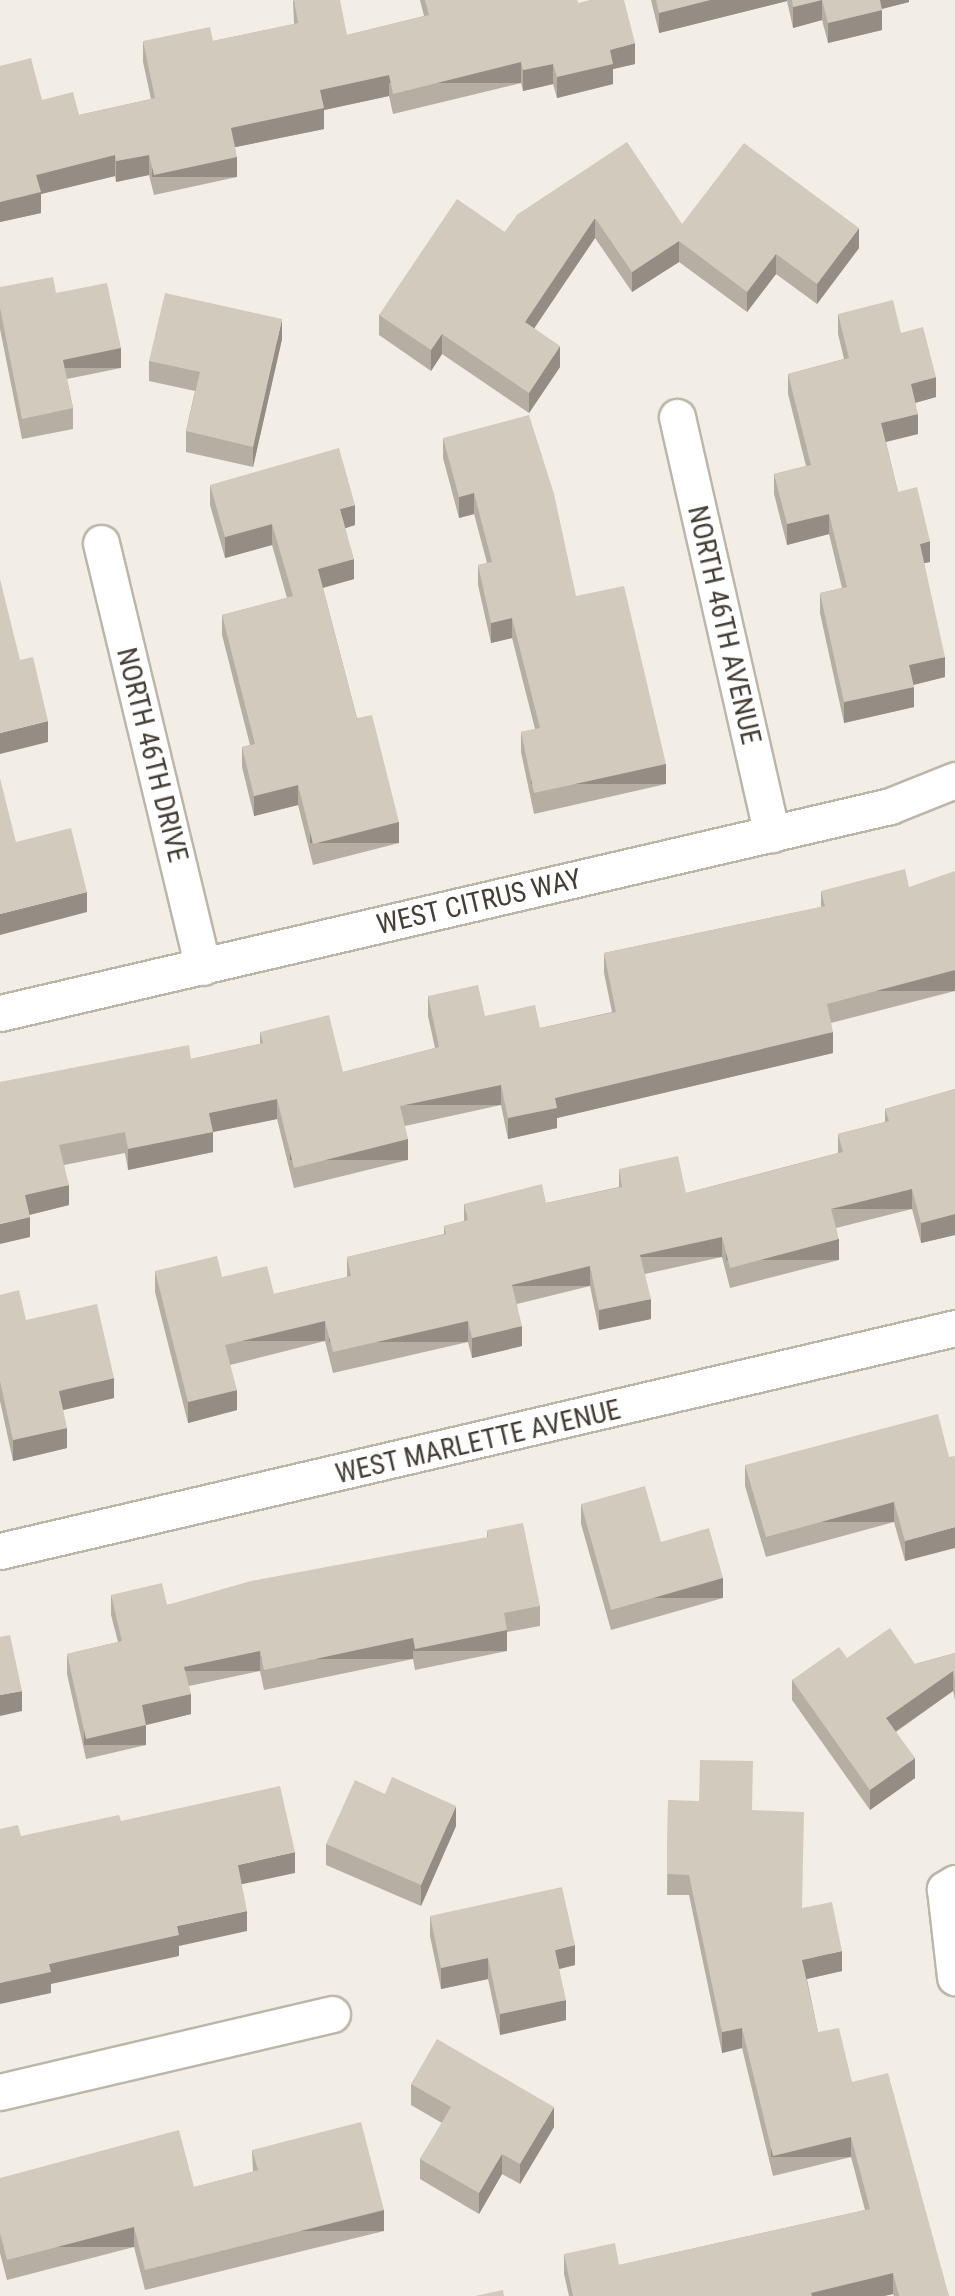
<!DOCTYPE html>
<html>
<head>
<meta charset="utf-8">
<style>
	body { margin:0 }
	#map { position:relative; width:955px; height:2296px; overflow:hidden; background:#f2eee6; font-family:"Roboto Condensed",sans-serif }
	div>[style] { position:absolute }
	.roads { filter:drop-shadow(2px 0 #bcb6a9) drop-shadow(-2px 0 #bcb6a9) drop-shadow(0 2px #bcb6a9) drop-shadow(0 -2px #bcb6a9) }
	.minor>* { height:35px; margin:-17.5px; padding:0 17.5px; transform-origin:17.5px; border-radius:17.5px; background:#fff }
	.wall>* { inset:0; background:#b5aea2 }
	.shaded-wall>* { inset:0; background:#938d84; transform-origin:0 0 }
	.building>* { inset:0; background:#d2cabc }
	span { translate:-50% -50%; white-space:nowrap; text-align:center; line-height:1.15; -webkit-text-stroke:10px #fff; paint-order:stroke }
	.street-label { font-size:28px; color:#443e36 }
</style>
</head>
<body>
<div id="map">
	<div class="roads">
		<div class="minor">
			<div style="left:677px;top:417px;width:428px;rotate:77.2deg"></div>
			<div style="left:101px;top:543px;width:436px;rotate:76.5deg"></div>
			<div style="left:0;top:1013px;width:914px;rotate:-13.09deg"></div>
			<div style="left:890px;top:806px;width:70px;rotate:-21.8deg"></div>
			<div style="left:0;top:1551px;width:981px;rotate:-13.14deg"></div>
			<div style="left:955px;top:1883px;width:12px;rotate:149deg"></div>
			<div style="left:945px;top:1889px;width:89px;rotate:83.5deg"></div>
			<div style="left:0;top:2092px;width:341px;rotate:-13.2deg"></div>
		</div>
	</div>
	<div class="wall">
		<div style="clip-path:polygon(293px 0,347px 35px,424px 16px,420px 0,577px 0,578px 3px,635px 64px,613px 69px,613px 84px,557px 98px,553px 84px,523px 91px,521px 83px,393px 114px,389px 96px,324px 110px,324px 129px,235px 147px,237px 177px,154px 195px,149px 175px,116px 182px,115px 176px,41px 194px,41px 213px,0 222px,42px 100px,79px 115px,151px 99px,143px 62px,143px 41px,213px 41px,294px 24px)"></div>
		<div style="clip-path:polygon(651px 0,909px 0,909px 2px,882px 9px,882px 30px,828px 43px,822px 20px,793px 28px,787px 1px,659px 33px)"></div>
		<div style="clip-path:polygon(518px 214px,682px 224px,859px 248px,817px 304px,776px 274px,747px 312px,679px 262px,632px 292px,595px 238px,534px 328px,560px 367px,529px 413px,442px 354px,431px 371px,379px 335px,379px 315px,505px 232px)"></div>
		<div style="clip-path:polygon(0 287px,56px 293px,121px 368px,67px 379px,73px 408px,73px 429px,22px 439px,0 329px)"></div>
		<div style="clip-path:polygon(838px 314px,901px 333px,936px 397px,915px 403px,918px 434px,886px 442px,898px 492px,930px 562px,924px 563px,945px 677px,913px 685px,914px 707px,844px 723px,820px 613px,820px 593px,842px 588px,829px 534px,787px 545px,774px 494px,774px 474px,806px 466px,788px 394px,788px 374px,844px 359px,838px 334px)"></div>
		<div style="clip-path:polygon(282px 339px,253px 467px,186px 452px,186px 431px,195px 391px,149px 381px,149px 361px)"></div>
		<div style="clip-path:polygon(443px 438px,576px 596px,666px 784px,534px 814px,521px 752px,521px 732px,535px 729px,512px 638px,491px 643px,478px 585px,478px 565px,487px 563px,474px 514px,459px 518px,443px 458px)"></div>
		<div style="clip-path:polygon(210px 485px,355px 525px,345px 528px,354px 579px,323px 588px,357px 718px,399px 843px,313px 865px,298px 805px,254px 816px,242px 767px,242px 747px,250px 745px,222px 635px,222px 615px,287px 598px,272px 545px,225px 558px,210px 505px)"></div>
		<div style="clip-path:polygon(909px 887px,955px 991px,831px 1023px,833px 1053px,557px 1118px,557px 1128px,508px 1139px,501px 1105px,405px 1126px,408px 1160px,294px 1188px,277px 1119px,213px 1132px,213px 1152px,128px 1170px,125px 1153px,64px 1165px,69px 1205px,29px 1215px,30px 1237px,0 1082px,191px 1059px,260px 1044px,260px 1032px,343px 1072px,435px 1048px,428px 1016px,428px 996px,485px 1016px,540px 1028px,612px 1012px,604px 973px,604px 953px,821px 907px,821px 891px)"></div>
		<div style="clip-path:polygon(955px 1089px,955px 1235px,921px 1243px,912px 1209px,836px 1228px,839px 1260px,730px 1288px,722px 1257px,645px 1274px,651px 1319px,599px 1330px,590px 1286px,517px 1304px,522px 1346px,472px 1358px,468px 1342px,333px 1373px,325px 1341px,230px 1365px,237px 1410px,188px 1423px,155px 1292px,155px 1271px,222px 1277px,274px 1294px,347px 1277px,347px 1257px,444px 1234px,444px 1226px,464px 1221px,464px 1204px,546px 1203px,619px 1187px,619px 1169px,686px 1193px,838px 1153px,838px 1134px,885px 1122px,885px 1109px)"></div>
		<div style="clip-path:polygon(0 1295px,26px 1320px,114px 1398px,63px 1410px,67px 1448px,13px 1461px,0 1401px)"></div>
		<div style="clip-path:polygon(949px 1457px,905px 1561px,894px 1522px,766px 1557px,745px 1486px,745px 1465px)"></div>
		<div style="clip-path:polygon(581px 1504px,661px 1542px,723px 1598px,611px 1630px,581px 1524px)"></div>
		<div style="clip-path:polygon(487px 1530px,540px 1606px,540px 1626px,507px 1632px,507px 1651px,415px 1670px,413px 1659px,264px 1690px,260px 1671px,189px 1686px,191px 1714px,146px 1725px,146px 1745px,86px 1759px,67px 1674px,67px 1654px,118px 1642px,111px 1615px,111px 1595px,167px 1605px,487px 1538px)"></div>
		<div style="clip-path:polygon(955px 1653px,955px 1700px,953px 1691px,896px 1732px,915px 1778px,870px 1810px,792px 1700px,792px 1680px,847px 1658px,915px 1664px)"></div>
		<div style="clip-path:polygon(385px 1794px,456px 1826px,421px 1906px,326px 1865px,326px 1844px)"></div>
		<div style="clip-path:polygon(668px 1800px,753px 1810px,802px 1908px,842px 1971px,807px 1979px,818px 2032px,852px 2082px,949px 2296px,894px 2296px,893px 2294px,884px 2296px,569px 2296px,564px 2274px,564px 2254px,619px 2265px,865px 2210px,851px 2157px,773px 2176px,742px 2048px,722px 2053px,689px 1895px,667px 1895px)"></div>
		<div style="clip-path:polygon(430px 1916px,575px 1965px,559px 1969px,566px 2020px,500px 2035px,488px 1979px,441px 1989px,430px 1936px)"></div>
		<div style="clip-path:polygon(411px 2084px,554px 2127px,520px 2184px,502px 2174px,479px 2214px,420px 2179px,420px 2159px,442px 2123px,411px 2105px)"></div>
		<div style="clip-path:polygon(252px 2150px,384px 2231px,145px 2290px,134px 2247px,7px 2280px,0 2253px,0 2178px,194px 2187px,253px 2172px)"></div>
	</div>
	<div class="shaded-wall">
		<div style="clip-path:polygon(710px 0,787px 0,787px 1px,659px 33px,659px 13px)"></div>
		<div style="clip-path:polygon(822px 0,822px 20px,793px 28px,793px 7px)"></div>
		<div style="clip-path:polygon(877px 0,909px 0,909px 2px,877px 10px)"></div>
		<div style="clip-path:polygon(882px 10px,882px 30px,828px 43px,828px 23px)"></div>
		<div style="clip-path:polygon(635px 43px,635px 64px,613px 69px,613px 84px,557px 98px,557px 77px,610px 50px)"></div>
		<div style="left:521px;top:62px;width:21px;height:132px;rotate:90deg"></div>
		<div style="clip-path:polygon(553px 64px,553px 84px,523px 91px,523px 70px)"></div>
		<div style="clip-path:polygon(389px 75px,389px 96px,324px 110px,324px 129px,231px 148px,231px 128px,320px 90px)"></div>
		<div style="clip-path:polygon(115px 155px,115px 176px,41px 194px,41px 213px,0 222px,0 202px,36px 175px)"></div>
		<div style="clip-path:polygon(149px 155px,149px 175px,116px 182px,116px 161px)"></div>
		<div style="left:237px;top:157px;width:20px;height:85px;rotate:90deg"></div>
		<div style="clip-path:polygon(595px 218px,595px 238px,525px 342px,525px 322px)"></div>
		<div style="clip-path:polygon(859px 228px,859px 248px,817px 304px,817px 284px)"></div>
		<div style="clip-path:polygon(679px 241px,679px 262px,632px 292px,632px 272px)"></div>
		<div style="clip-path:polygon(776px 254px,776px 274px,747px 312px,747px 292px)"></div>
		<div style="clip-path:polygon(282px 319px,282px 339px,253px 467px,253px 447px)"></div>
		<div style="clip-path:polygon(442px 334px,442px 354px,431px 371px,431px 350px)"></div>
		<div style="clip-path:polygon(560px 346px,560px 367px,529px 413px,529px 393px)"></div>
		<div style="left:121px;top:348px;width:20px;height:59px;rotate:90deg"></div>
		<div style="clip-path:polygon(936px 377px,936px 397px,911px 404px,911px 384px)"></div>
		<div style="clip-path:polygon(918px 414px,918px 434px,881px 443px,881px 423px)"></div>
		<div style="clip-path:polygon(474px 493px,474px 514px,459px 518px,459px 497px)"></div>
		<div style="clip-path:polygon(355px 505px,355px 525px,340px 530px,340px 509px)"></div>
		<div style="clip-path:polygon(829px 514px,829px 534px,787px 545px,787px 524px)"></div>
		<div style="clip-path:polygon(272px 524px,272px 545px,225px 558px,225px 537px)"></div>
		<div style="clip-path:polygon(930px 541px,930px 562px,920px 564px,920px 544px)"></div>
		<div style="clip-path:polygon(354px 559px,354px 579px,318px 589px,318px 569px)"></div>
		<div style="clip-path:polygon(512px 618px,512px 638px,491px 643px,491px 623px)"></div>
		<div style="clip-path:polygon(945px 657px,945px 677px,909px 686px,909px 665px)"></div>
		<div style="clip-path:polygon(914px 687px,914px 707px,844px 723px,844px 702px)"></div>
		<div style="clip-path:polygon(48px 721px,48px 742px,0 754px,0 733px)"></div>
		<div style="left:666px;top:764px;width:20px;height:135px;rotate:90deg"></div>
		<div style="clip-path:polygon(298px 785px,298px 805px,254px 816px,254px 796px)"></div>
		<div style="left:399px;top:822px;width:21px;height:89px;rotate:90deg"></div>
		<div style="clip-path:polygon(87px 892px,87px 912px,0 935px,0 914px)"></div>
		<div style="left:955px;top:970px;width:21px;height:132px;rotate:90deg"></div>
		<div style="clip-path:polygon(833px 1032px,833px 1053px,557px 1118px,557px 1128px,508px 1139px,508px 1118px,555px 1098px)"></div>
		<div style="left:501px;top:1085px;width:20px;height:103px;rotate:90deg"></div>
		<div style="clip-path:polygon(277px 1099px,277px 1119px,213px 1132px,213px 1152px,128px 1170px,128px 1149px,209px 1113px)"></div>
		<div style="left:408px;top:1139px;width:21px;height:118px;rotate:90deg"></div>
		<div style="clip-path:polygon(69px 1185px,69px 1205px,25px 1216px,25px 1195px)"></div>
		<div style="left:912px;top:1189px;width:20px;height:83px;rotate:90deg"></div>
		<div style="clip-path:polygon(955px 1214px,955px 1235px,921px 1243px,921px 1223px)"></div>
		<div style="clip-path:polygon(30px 1217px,30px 1237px,0 1244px,0 1224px)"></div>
		<div style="left:722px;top:1237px;width:20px;height:84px;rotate:90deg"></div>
		<div style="left:839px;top:1239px;width:21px;height:113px;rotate:90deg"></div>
		<div style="left:590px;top:1266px;width:20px;height:80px;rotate:90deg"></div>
		<div style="clip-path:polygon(651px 1299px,651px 1319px,599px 1330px,599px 1310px)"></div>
		<div style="left:325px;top:1321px;width:20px;height:103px;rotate:90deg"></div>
		<div style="left:468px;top:1321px;width:21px;height:139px;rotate:90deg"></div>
		<div style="clip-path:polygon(522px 1326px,522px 1346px,472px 1358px,472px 1338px)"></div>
		<div style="clip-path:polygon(114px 1378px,114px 1398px,59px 1411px,59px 1391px)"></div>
		<div style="clip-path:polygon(237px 1390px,237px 1410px,188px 1423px,188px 1402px)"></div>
		<div style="clip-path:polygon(67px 1428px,67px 1448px,13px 1461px,13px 1440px)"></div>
		<div style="left:894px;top:1502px;width:20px;height:133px;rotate:90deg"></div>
		<div style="clip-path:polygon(955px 1527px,955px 1548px,905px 1561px,905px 1541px)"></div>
		<div style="left:723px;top:1578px;width:20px;height:116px;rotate:90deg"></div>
		<div style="left:507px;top:1630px;width:21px;height:94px;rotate:90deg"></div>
		<div style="left:413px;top:1638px;width:21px;height:152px;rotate:90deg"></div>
		<div style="left:260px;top:1651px;width:20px;height:78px;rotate:90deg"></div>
		<div style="clip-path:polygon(953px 1671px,953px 1691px,886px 1738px,886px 1718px)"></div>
		<div style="clip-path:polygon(22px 1691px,22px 1711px,0 1716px,0 1695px)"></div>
		<div style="clip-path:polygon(191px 1694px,191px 1714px,142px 1726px,142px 1705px)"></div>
		<div style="left:146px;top:1725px;width:20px;height:62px;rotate:90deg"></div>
		<div style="clip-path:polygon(915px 1758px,915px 1778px,870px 1810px,870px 1790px)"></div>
		<div style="clip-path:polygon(456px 1806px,456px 1826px,421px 1906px,421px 1885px)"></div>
		<div style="clip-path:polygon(295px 1852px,295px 1873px,238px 1885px,238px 1865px)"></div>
		<div style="clip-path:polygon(247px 1911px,247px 1931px,179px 1946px,179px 1956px,51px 1984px,51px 1993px,0 2004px,0 1983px,49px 1964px,177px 1926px)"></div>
		<div style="clip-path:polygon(575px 1945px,575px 1965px,555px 1970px,555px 1950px)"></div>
		<div style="clip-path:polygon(842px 1951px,842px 1971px,802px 1980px,802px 1960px)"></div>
		<div style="clip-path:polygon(488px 1958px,488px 1979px,441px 1989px,441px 1968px)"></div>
		<div style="clip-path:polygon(566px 2000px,566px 2020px,500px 2035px,500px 2014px)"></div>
		<div style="clip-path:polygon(742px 2028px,742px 2048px,722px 2053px,722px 2032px)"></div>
		<div style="clip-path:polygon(554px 2107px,554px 2127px,520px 2184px,520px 2164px)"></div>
		<div style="left:851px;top:2137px;width:20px;height:80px;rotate:90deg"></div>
		<div style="clip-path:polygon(502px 2154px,502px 2174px,479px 2214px,479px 2193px)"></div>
		<div style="left:384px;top:2210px;width:21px;height:246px;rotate:90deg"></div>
		<div style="left:134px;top:2227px;width:20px;height:131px;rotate:90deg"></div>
		<div style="clip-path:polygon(893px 2273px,893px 2294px,884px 2296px,811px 2296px,811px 2293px)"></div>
	</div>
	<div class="building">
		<div style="clip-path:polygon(294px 0,340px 0,347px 35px,429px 15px,425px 0,577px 0,578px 3px,590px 0,624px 0,635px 43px,610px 50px,613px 64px,557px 77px,553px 64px,523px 70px,521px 62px,393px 94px,389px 75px,320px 90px,324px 108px,231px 128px,237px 157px,154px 175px,149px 155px,116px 161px,115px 155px,36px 175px,41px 192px,0 202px,0 66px,31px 58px,42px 100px,73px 92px,79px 115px,155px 98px,143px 41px,210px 27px,213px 41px,298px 23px)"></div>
		<div style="clip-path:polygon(656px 0,710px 0,659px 13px)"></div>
		<div style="clip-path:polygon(792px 0,822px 0,793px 7px)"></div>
		<div style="clip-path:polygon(822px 0,880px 0,882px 10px,828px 23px)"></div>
		<div style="clip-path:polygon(627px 142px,682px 224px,744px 143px,859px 228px,817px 284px,776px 254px,747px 292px,679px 241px,632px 272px,595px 218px,525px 322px,560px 346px,529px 393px,442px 334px,431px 350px,379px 315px,457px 199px,505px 232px,518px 214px)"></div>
		<div style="clip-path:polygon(53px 277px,56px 293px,107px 283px,121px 348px,63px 360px,73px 408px,22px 419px,0 308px,0 287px)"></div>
		<div style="clip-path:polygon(165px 293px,282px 319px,253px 447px,186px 431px,200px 372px,149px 361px)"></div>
		<div style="clip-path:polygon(893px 300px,901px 333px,923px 327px,936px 377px,911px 384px,918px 414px,881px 423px,898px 492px,917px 487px,930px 541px,920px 544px,945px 657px,909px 665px,914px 687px,844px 702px,820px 593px,847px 587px,829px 514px,787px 524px,774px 474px,811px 465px,788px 374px,849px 358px,838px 314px)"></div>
		<div style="clip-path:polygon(529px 415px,554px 494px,576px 596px,624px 586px,666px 764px,534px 793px,521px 732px,540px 728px,512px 618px,491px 623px,478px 565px,492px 562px,474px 493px,459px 497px,443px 438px)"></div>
		<div style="clip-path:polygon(339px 448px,355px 505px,340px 509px,354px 559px,318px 569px,357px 718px,372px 715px,399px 822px,313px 844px,298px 785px,254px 796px,242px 747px,255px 744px,222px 615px,293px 596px,272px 524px,225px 537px,210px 485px)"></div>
		<div style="clip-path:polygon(0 579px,20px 660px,33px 657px,48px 721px,0 733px)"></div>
		<div style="clip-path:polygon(0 778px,16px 842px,71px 828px,87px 892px,0 914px)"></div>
		<div style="clip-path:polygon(905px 869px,909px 887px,955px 871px,955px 970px,827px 1004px,833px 1032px,555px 1098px,557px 1108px,508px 1118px,501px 1085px,400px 1106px,408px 1139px,294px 1168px,277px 1099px,209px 1113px,213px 1132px,128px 1149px,125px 1132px,59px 1145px,69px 1185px,25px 1195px,30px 1217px,0 1224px,0 1082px,189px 1045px,191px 1059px,263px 1043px,260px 1032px,329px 1015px,343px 1072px,439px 1047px,428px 996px,478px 985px,485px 1016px,535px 1005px,540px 1028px,616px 1012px,604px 953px,825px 906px,821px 891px)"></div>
		<div style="clip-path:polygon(955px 1089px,955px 1214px,921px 1223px,912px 1189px,831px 1209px,839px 1239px,730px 1268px,722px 1237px,640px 1255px,651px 1299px,599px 1310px,590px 1266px,512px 1285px,522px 1326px,472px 1338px,468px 1321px,333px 1352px,325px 1321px,225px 1345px,237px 1390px,188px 1402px,155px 1271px,217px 1256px,222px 1277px,267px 1266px,274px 1294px,351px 1276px,347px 1257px,446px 1234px,444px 1226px,468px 1220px,464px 1204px,542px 1184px,546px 1203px,622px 1187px,619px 1169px,678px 1156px,686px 1193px,843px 1152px,838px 1134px,889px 1121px,885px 1109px)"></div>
		<div style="clip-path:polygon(19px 1290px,26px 1320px,97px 1304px,114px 1378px,59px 1391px,67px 1428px,13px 1440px,0 1381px,0 1295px)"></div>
		<div style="clip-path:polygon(938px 1414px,949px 1457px,955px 1456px,955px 1527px,905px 1541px,894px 1502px,766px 1537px,745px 1465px)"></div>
		<div style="clip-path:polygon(645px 1486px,661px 1542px,709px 1528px,723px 1578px,611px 1610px,581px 1504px)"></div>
		<div style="clip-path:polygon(523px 1523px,540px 1606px,504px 1613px,507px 1630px,415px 1649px,413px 1638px,264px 1670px,260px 1651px,184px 1667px,191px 1694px,142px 1705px,146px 1725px,86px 1739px,67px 1654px,122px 1641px,111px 1595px,162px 1583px,167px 1605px,251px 1581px,488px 1537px,487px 1530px)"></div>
		<div style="clip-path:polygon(890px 1628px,915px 1664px,955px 1653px,955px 1679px,953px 1671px,886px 1718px,915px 1758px,870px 1790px,792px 1680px,839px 1647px,847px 1658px)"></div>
		<div style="clip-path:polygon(10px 1635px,22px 1691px,0 1695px,0 1637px)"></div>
		<div style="clip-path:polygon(700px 1760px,753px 1761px,752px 1810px,804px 1812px,802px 1908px,832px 1902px,842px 1951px,802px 1960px,818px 2032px,839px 2028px,852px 2082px,888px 2073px,949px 2296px,899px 2296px,893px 2273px,811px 2293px,812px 2296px,573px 2296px,564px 2254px,615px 2243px,619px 2265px,870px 2209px,851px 2137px,773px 2156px,742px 2028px,722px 2032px,689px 1875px,667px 1874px,668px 1800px,699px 1801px)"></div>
		<div style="clip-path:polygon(392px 1777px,456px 1806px,421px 1885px,326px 1844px,355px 1780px,385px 1794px)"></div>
		<div style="clip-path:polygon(280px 1786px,295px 1852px,238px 1865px,247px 1911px,177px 1926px,179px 1935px,49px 1964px,51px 1972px,0 1983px,0 1829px,18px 1825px,21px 1836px,119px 1815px,121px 1821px)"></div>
		<div style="clip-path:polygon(562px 1887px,575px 1945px,555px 1950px,566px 2000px,500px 2014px,488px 1958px,441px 1968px,430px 1916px)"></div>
		<div style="clip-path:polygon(437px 2039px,554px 2107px,520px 2164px,502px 2154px,479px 2193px,420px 2159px,451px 2107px,411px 2084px)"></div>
		<div style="clip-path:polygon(361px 2122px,384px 2210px,145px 2270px,134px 2227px,7px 2260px,0 2233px,0 2178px,179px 2130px,194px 2187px,258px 2170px,252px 2150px)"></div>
		<div style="clip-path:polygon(503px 2290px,504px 2296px,475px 2296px)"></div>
	</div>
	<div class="street-label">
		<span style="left:724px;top:625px;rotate:77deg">NORTH 46TH AVENUE</span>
		<span style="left:152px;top:755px;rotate:76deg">NORTH 46TH DRIVE</span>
		<span style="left:479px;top:902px;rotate:-13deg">WEST CITRUS WAY</span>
		<span style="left:478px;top:1442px;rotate:-13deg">WEST MARLETTE AVENUE</span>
	</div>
</div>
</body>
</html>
